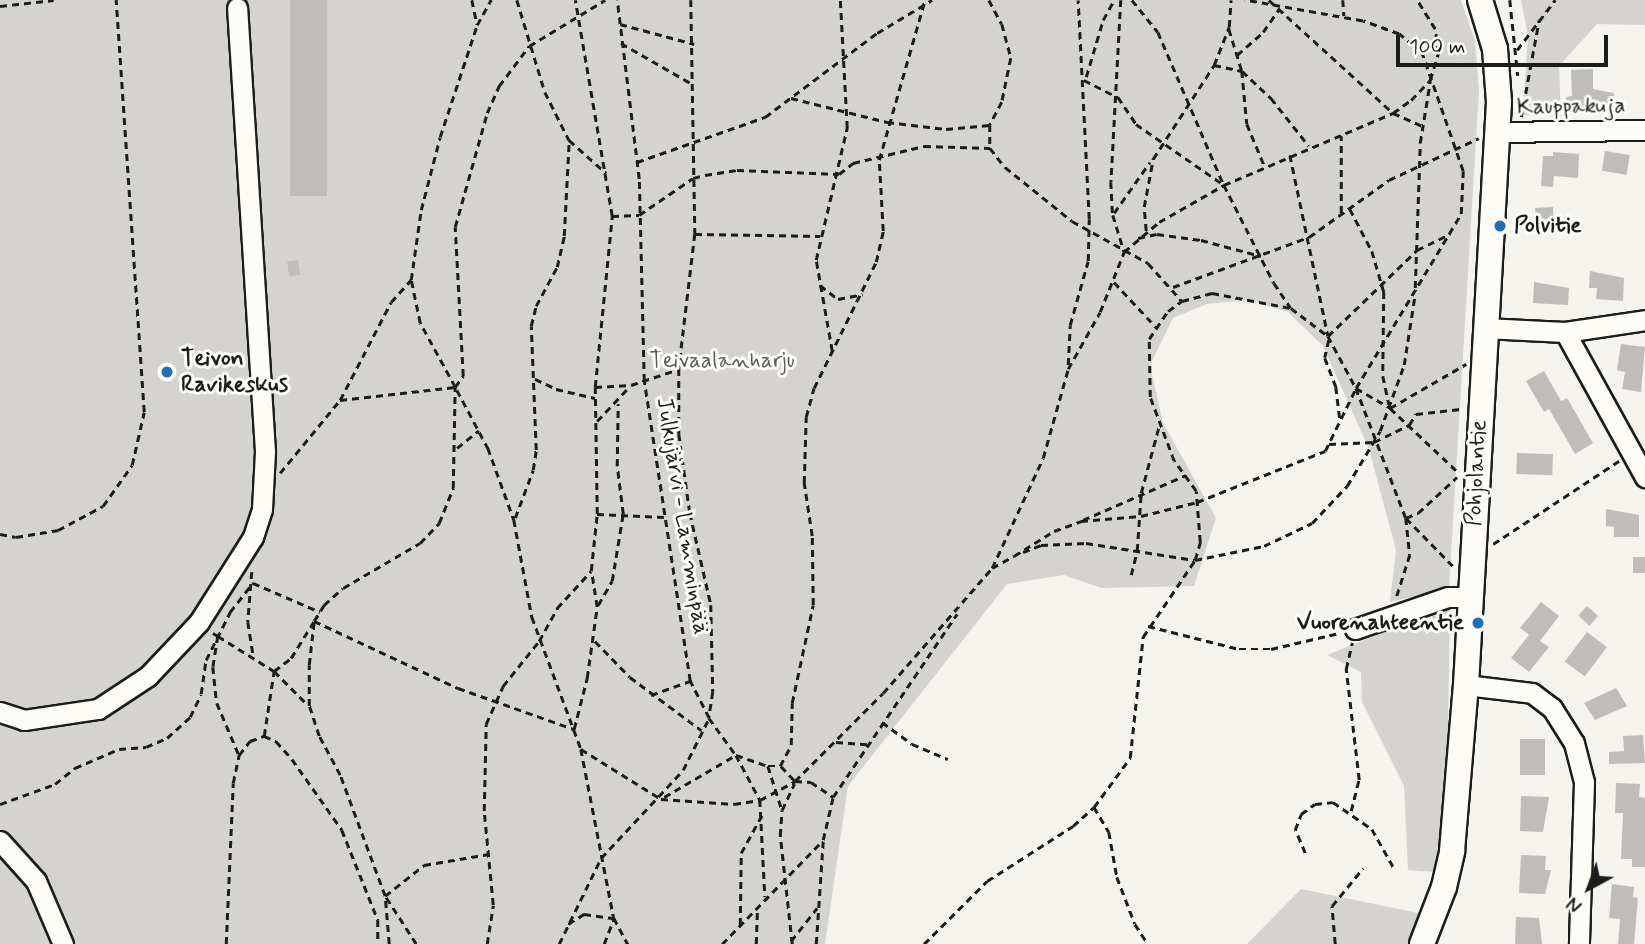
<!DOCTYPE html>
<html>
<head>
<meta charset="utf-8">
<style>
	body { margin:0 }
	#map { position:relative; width:1645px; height:944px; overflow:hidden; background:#f4f3ee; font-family:Mynerve,sans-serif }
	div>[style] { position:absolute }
	.green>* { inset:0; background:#d4d3cf }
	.building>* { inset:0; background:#bebdba; transform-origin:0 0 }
	.path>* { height:2.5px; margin-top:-1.25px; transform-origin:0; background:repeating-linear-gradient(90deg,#1c1c1c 0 7px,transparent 0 12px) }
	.roads { filter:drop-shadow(2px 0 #1c1c1c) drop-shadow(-2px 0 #1c1c1c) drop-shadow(0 2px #1c1c1c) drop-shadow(0 -2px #1c1c1c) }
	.minor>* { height:19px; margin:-9.5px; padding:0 9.5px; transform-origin:9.5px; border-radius:9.5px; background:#fdfcf7 }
	.major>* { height:24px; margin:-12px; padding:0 12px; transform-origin:12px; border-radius:12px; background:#fdfcf7 }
	.dots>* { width:19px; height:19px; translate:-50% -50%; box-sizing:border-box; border:4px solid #fdfcf7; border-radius:50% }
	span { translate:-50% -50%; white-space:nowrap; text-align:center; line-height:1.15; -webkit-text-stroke:6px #fdfcf7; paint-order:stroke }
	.street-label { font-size:23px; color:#1c1c1c }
	.poi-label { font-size:23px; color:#1c1c1c; font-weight:700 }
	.left { translate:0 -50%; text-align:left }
	.right { translate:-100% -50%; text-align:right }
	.park-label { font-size:23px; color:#5c5c5b }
	.north { position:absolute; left:1554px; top:853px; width:70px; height:70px; -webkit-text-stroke:5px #fdfcf7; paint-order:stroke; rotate:221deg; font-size:19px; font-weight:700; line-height:28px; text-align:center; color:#1c1c1c }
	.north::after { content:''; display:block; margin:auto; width:24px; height:32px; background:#1c1c1c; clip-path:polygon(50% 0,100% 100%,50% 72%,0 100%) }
	.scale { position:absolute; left:1396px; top:35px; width:212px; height:32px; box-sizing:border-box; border:4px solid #1c1c1c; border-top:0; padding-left:9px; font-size:21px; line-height:24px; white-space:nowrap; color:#1c1c1c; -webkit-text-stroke:5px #fdfcf7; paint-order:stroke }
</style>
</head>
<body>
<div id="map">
	<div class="green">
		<div style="clip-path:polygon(0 0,1461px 0,1475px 41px,1479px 90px,1449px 588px,1390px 602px,1396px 550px,1369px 449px,1323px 346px,1288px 312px,1248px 300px,1207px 304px,1173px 318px,1150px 365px,1163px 423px,1216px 518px,1194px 586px,1101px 588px,1064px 575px,1007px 584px,848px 786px,825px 944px,0 944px)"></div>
		<div style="clip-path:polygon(1521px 0,1645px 0,1645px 25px,1597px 24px,1559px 66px,1561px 116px,1523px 115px,1528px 36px)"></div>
		<div style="clip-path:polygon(1450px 606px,1447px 792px,1434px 872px,1408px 870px,1404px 786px,1362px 702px,1361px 672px,1327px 655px)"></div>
		<div style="clip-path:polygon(1301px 889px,1428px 915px,1417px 944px,1247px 944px)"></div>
	</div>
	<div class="building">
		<div style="left:290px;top:0;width:37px;height:196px"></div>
		<div style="clip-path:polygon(1593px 69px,1593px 89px,1614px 93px,1614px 110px,1566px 112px,1566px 97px,1572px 96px,1571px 70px)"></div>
		<div style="left:1605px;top:151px;width:25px;height:20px;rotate:9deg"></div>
		<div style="clip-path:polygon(1553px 152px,1579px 154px,1578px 178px,1554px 176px,1553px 187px,1541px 186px,1543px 156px,1553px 156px)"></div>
		<div style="left:1553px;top:207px;width:20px;height:18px;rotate:87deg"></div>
		<div style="left:298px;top:260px;width:15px;height:11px;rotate:82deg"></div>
		<div style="clip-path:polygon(1590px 271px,1624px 278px,1623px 301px,1596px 299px,1597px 288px,1589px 288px)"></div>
		<div style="clip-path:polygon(1534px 282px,1569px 288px,1568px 305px,1533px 303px)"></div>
		<div style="clip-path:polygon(1621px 344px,1645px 347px,1641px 392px,1622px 389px,1625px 372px,1617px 370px)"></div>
		<div style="clip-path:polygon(1544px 371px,1561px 401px,1567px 398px,1593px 443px,1575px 454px,1549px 409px,1544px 412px,1526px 381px)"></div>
		<div style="left:1517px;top:453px;width:36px;height:21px;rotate:2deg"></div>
		<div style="clip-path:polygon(1606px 509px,1639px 515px,1639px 537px,1614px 537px,1614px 527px,1606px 526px)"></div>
		<div style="left:1633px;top:557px;width:12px;height:16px"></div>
		<div style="clip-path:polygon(1541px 602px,1559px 616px,1540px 641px,1549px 647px,1529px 672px,1511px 658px,1529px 635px,1520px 628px)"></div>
		<div style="left:1587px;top:606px;width:15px;height:13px;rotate:42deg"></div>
		<div style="left:1587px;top:632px;width:25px;height:37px;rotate:37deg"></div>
		<div style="clip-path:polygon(1616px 688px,1627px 706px,1595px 720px,1584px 703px)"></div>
		<div style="clip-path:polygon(1643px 735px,1645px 763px,1609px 764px,1609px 752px,1624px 751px,1623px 736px)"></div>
		<div style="left:1520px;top:739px;width:25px;height:36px"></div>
		<div style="clip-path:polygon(1616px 783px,1640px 784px,1639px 797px,1645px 798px,1645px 867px,1632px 867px,1632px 859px,1621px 859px,1623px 813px,1615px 813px)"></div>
		<div style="clip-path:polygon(1521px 796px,1549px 797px,1543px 832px,1520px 831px)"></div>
		<div style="clip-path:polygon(1521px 855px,1546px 856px,1545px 870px,1551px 870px,1545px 894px,1519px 893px)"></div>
		<div style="clip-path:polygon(1612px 884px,1634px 887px,1633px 897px,1638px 898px,1634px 944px,1618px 944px,1620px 919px,1609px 918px)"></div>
		<div style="clip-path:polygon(1516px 917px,1539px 918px,1542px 944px,1515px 944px)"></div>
	</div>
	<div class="path">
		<div style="left:472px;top:0;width:25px;rotate:78deg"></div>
		<div style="left:517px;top:0;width:96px;rotate:73.1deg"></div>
		<div style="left:545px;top:92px;width:54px;rotate:63.4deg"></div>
		<div style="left:569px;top:140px;width:50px;rotate:41.7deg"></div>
		<div style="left:691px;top:0;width:234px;rotate:89deg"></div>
		<div style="left:695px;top:234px;width:136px;rotate:96.8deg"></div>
		<div style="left:679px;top:369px;width:65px;rotate:90deg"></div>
		<div style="left:679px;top:434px;width:80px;rotate:82.1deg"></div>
		<div style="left:690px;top:513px;width:94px;rotate:77.1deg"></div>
		<div style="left:711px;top:605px;width:87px;rotate:88.7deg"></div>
		<div style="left:713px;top:692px;width:26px;rotate:99deg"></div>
		<div style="left:709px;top:718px;width:46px;rotate:53.9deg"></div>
		<div style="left:736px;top:755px;width:34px;rotate:19deg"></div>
		<div style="left:768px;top:766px;width:12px"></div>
		<div style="left:780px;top:766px;width:24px;rotate:-62deg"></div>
		<div style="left:791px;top:745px;width:42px;rotate:-88.6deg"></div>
		<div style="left:792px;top:703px;width:100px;rotate:-77.9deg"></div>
		<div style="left:813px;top:605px;width:69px;rotate:-90.8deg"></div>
		<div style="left:812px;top:536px;width:54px;rotate:-98.6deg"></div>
		<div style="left:804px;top:483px;width:66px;rotate:-88.3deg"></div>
		<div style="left:806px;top:417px;width:30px;rotate:-75deg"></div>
		<div style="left:814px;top:388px;width:140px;rotate:-63.8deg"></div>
		<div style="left:876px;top:262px;width:32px;rotate:-77deg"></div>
		<div style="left:883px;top:231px;width:71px;rotate:-93.2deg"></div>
		<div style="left:879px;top:160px;width:166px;rotate:-74deg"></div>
		<div style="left:989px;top:0;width:27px;rotate:62deg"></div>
		<div style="left:1002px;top:24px;width:35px;rotate:75deg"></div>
		<div style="left:1011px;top:58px;width:45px;rotate:101.6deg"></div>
		<div style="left:1002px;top:102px;width:26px;rotate:118deg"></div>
		<div style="left:990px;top:125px;width:23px;rotate:90deg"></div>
		<div style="left:990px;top:148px;width:24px;rotate:52deg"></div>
		<div style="left:1005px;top:167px;width:86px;rotate:38.9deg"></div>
		<div style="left:1072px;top:221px;width:87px;rotate:28.9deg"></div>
		<div style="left:1148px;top:263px;width:51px;rotate:48.2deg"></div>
		<div style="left:1121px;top:0;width:182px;rotate:93.1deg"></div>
		<div style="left:1111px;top:182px;width:33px;rotate:87deg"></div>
		<div style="left:1113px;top:215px;width:39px;rotate:73deg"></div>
		<div style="left:1132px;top:0;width:41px;rotate:50.9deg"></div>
		<div style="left:1158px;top:32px;width:167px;rotate:66.7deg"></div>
		<div style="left:1224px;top:185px;width:110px;rotate:63deg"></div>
		<div style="left:1274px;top:283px;width:30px;rotate:56deg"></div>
		<div style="left:1291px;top:308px;width:46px;rotate:37.1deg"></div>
		<div style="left:1269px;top:0;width:168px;rotate:42.3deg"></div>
		<div style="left:1393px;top:113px;width:32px;rotate:24deg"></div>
		<div style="left:1343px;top:0;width:16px;rotate:86deg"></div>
		<div style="left:1510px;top:0;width:76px;rotate:84deg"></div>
		<div style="left:0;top:6px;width:54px;rotate:-6.3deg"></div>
		<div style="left:620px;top:24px;width:77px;rotate:15.1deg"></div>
		<div style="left:1229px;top:29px;width:44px;rotate:72.8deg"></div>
		<div style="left:1242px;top:71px;width:53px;rotate:84.6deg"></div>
		<div style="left:1247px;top:124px;width:47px;rotate:67.3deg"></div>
		<div style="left:621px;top:43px;width:84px;rotate:29.9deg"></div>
		<div style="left:1517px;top:50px;width:63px;rotate:-52.8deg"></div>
		<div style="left:1237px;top:55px;width:35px;rotate:-41deg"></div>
		<div style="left:1263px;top:32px;width:28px;rotate:-55deg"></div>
		<div style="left:1214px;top:65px;width:29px;rotate:12deg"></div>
		<div style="left:1242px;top:71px;width:40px;rotate:43deg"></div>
		<div style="left:1271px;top:98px;width:61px;rotate:51.6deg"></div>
		<div style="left:1086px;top:77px;width:59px;rotate:-73.4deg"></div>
		<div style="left:1103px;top:20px;width:23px;rotate:-61deg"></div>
		<div style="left:1084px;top:80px;width:38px;rotate:27deg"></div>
		<div style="left:1118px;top:97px;width:32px;rotate:56deg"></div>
		<div style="left:1136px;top:124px;width:107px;rotate:34.7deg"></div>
		<div style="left:791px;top:98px;width:99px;rotate:14deg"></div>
		<div style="left:887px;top:122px;width:59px;rotate:6.8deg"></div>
		<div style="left:946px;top:129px;width:44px;rotate:-5.2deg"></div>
		<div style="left:1521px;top:117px;width:99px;rotate:-79.5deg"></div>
		<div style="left:1290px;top:155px;width:185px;rotate:78.1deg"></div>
		<div style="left:1328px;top:336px;width:59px;rotate:61.7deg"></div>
		<div style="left:1356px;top:388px;width:139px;rotate:69deg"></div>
		<div style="left:1406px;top:518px;width:37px;rotate:84deg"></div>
		<div style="left:1410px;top:555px;width:43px;rotate:107.6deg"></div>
		<div style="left:637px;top:162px;width:136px;rotate:-19.4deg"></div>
		<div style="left:765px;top:117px;width:140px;rotate:-36.9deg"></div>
		<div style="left:877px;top:33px;width:64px;rotate:-31deg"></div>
		<div style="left:1350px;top:209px;width:47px;rotate:62.4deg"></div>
		<div style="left:1372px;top:251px;width:43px;rotate:73.7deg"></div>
		<div style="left:1384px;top:292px;width:84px;rotate:90.7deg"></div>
		<div style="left:1383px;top:376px;width:29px;rotate:78deg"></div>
		<div style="left:1114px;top:213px;width:62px;rotate:-54.8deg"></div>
		<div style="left:1341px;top:213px;width:77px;rotate:-90deg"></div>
		<div style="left:612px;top:216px;width:27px;rotate:-2deg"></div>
		<div style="left:639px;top:215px;width:65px;rotate:-34.4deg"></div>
		<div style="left:693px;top:178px;width:12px;rotate:-14deg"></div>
		<div style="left:705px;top:175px;width:32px;rotate:-9deg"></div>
		<div style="left:737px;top:170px;width:102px;rotate:2.2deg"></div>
		<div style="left:839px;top:174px;width:18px;rotate:-38deg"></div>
		<div style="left:853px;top:163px;width:73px;rotate:-13.5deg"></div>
		<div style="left:924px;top:146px;width:66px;rotate:1.7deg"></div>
		<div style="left:1146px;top:231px;width:24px;rotate:-95deg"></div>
		<div style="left:1144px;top:207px;width:49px;rotate:-79.4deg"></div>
		<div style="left:1153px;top:159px;width:112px;rotate:-57deg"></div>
		<div style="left:1214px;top:65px;width:41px;rotate:-68.5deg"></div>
		<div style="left:1229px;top:27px;width:27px;rotate:-86deg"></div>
		<div style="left:695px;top:234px;width:125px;rotate:0.9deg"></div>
		<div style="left:1138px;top:238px;width:19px;rotate:-12deg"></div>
		<div style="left:1157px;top:234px;width:44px;rotate:7.8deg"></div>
		<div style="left:1201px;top:240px;width:62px;rotate:14.9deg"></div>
		<div style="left:1114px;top:282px;width:63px;rotate:46.9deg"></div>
		<div style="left:820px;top:285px;width:23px;rotate:38deg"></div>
		<div style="left:838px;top:299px;width:25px;rotate:-11deg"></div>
		<div style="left:1173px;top:287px;width:145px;rotate:-20.2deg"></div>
		<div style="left:1309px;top:237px;width:98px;rotate:-35.5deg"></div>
		<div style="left:1389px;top:180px;width:99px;rotate:-25deg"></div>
		<div style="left:1415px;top:288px;width:145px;rotate:-88deg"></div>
		<div style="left:1420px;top:143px;width:62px;rotate:-80.7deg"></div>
		<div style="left:1328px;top:336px;width:124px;rotate:-44deg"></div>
		<div style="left:1417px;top:250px;width:37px;rotate:-26deg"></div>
		<div style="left:1329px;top:340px;width:18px;rotate:103deg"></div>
		<div style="left:1325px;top:358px;width:31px;rotate:69deg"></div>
		<div style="left:1336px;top:387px;width:33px;rotate:83deg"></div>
		<div style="left:832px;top:351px;width:92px;rotate:-100deg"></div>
		<div style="left:816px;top:260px;width:136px;rotate:-76.8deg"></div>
		<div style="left:847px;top:128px;width:128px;rotate:-93.1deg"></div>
		<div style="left:1068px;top:365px;width:40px;rotate:-87.1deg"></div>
		<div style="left:1070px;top:325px;width:66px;rotate:-74.3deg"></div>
		<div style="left:1088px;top:261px;width:42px;rotate:-88.6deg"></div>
		<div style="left:1089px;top:219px;width:219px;rotate:-92.9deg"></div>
		<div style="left:535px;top:379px;width:23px;rotate:25deg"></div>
		<div style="left:556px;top:389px;width:40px;rotate:13deg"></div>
		<div style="left:595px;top:387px;width:36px;rotate:-3deg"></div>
		<div style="left:631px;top:385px;width:51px;rotate:-18.4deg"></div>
		<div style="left:1356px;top:388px;width:39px;rotate:30deg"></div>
		<div style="left:1390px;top:408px;width:93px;rotate:43.3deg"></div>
		<div style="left:457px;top:390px;width:66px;rotate:61.9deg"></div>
		<div style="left:488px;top:448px;width:77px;rotate:70.1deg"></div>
		<div style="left:514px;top:520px;width:99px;rotate:79.5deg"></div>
		<div style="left:532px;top:617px;width:141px;rotate:69.6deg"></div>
		<div style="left:581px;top:749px;width:172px;rotate:79deg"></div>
		<div style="left:614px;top:918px;width:30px;rotate:62deg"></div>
		<div style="left:340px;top:400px;width:116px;rotate:-6.4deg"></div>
		<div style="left:455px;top:387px;width:14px;rotate:-54deg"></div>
		<div style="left:463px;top:376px;width:149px;rotate:-93.1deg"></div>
		<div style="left:455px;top:227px;width:118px;rotate:-74.3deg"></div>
		<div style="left:487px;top:113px;width:30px;rotate:-66deg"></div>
		<div style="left:499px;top:86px;width:50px;rotate:-53.1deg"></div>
		<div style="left:529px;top:46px;width:89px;rotate:-31.2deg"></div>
		<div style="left:1390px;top:408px;width:88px;rotate:-30.1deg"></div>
		<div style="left:597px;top:421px;width:48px;rotate:-46.7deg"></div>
		<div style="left:1329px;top:444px;width:45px;rotate:-2.5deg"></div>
		<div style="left:1374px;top:442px;width:39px;rotate:-26deg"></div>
		<div style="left:1409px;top:425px;width:13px;rotate:-58deg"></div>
		<div style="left:1416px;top:414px;width:45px;rotate:-6.3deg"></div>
		<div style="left:457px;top:448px;width:28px;rotate:-39deg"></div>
		<div style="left:280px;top:473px;width:94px;rotate:-50.6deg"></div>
		<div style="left:340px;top:400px;width:110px;rotate:-62.5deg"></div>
		<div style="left:391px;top:302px;width:30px;rotate:-48deg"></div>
		<div style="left:597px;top:514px;width:67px;rotate:2.6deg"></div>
		<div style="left:515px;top:518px;width:51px;rotate:-69.4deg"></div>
		<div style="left:533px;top:470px;width:20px;rotate:-81deg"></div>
		<div style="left:536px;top:450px;width:124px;rotate:-92.3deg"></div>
		<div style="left:531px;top:326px;width:21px;rotate:-76deg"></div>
		<div style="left:536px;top:306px;width:44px;rotate:-61.7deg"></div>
		<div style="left:557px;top:267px;width:32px;rotate:-77deg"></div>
		<div style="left:564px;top:236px;width:96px;rotate:-87deg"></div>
		<div style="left:1406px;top:518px;width:67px;rotate:45.6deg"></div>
		<div style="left:1406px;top:518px;width:13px;rotate:-23deg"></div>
		<div style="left:1418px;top:513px;width:53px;rotate:-42.7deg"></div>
		<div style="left:1083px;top:520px;width:112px;rotate:-23.6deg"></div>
		<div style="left:0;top:534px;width:16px;rotate:11deg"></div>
		<div style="left:16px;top:537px;width:43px;rotate:-9.5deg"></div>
		<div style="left:58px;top:530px;width:51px;rotate:-28.1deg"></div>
		<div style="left:103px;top:506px;width:50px;rotate:-54.7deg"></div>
		<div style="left:132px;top:465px;width:54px;rotate:-77.2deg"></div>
		<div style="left:144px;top:412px;width:413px;rotate:-93.9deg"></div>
		<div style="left:1493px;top:544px;width:151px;rotate:-33.4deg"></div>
		<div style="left:1023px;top:552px;width:19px;rotate:-21deg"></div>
		<div style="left:1041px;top:545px;width:45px;rotate:-2.5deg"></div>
		<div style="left:1086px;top:543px;width:110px;rotate:8.9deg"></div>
		<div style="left:1195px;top:560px;width:70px;rotate:-11.5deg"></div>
		<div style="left:1264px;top:546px;width:53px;rotate:-25.6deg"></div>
		<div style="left:1312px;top:523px;width:51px;rotate:-46.6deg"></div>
		<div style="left:1347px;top:486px;width:64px;rotate:-59deg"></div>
		<div style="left:1380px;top:431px;width:70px;rotate:-70deg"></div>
		<div style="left:1404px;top:365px;width:72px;rotate:-81.2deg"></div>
		<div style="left:1014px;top:556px;width:47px;rotate:-32deg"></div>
		<div style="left:1054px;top:531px;width:29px;rotate:-20deg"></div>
		<div style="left:1081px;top:521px;width:60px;rotate:-4.8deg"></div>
		<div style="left:1141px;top:516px;width:58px;rotate:-14deg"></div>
		<div style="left:1197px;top:502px;width:138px;rotate:-21.7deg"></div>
		<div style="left:1325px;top:451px;width:70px;rotate:-63.8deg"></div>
		<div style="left:1356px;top:388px;width:203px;rotate:-58.9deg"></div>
		<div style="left:1461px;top:214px;width:43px;rotate:-87.3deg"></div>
		<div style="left:1463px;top:171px;width:125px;rotate:-109.2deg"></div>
		<div style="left:1422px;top:53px;width:30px;rotate:-140deg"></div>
		<div style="left:1399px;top:34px;width:38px;rotate:-160deg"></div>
		<div style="left:1363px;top:21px;width:120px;rotate:-169.9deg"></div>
		<div style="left:992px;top:568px;width:25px;rotate:-29deg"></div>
		<div style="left:252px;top:572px;width:50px;rotate:94.6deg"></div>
		<div style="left:248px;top:622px;width:33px;rotate:81deg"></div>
		<div style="left:1131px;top:575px;width:25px;rotate:-76deg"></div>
		<div style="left:1137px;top:551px;width:58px;rotate:-86.1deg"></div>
		<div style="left:1141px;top:493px;width:73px;rotate:-75deg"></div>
		<div style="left:598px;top:605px;width:28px;rotate:-60deg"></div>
		<div style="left:612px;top:581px;width:68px;rotate:-80.7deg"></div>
		<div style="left:623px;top:514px;width:48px;rotate:-97.1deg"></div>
		<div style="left:617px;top:466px;width:62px;rotate:-89.1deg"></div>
		<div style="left:1148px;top:626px;width:94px;rotate:14.2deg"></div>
		<div style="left:1239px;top:649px;width:32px"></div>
		<div style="left:1271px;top:649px;width:70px;rotate:-13.2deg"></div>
		<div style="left:213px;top:633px;width:6px;rotate:31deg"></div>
		<div style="left:218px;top:636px;width:31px;rotate:99deg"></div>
		<div style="left:213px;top:667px;width:36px;rotate:84deg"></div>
		<div style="left:217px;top:703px;width:56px;rotate:67.1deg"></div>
		<div style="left:218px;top:636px;width:66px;rotate:32deg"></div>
		<div style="left:274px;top:671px;width:48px;rotate:45deg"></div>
		<div style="left:595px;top:641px;width:50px;rotate:45.8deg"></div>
		<div style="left:630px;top:677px;width:89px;rotate:36.7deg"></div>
		<div style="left:651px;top:695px;width:41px;rotate:-19.7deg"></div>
		<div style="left:882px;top:722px;width:37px;rotate:36deg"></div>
		<div style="left:912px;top:744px;width:39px;rotate:23deg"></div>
		<div style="left:264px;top:736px;width:66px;rotate:-81.3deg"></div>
		<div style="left:274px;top:671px;width:21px;rotate:-37deg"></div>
		<div style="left:291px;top:658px;width:44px;rotate:-58.1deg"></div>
		<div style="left:314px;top:621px;width:159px;rotate:25deg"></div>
		<div style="left:458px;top:688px;width:123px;rotate:19.5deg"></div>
		<div style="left:574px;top:729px;width:53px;rotate:-75.7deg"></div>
		<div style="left:587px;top:678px;width:72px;rotate:-82deg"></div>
		<div style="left:597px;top:607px;width:36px;rotate:-99deg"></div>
		<div style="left:591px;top:571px;width:57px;rotate:-84deg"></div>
		<div style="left:597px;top:514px;width:127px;rotate:-90.9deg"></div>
		<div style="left:595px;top:387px;width:172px;rotate:-84.3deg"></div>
		<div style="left:612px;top:216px;width:219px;rotate:-99.7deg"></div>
		<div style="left:836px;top:742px;width:31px;rotate:4deg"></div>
		<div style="left:581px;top:749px;width:94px;rotate:32deg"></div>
		<div style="left:661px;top:799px;width:73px;rotate:3.9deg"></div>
		<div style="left:734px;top:804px;width:26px;rotate:-9deg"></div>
		<div style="left:760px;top:800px;width:40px;rotate:-28deg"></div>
		<div style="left:795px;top:781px;width:124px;rotate:-45deg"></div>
		<div style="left:883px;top:693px;width:166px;rotate:-48.9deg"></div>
		<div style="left:992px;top:568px;width:121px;rotate:-65.1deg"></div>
		<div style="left:1043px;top:458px;width:92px;rotate:-74.3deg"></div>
		<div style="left:1068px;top:369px;width:65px;rotate:-60.7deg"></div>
		<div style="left:1100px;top:312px;width:65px;rotate:-68.2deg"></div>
		<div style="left:1124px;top:252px;width:46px;rotate:-40.6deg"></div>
		<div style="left:1159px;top:222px;width:75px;rotate:-29.6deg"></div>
		<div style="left:1224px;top:185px;width:184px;rotate:-23.1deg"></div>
		<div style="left:1393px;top:113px;width:22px;rotate:-36deg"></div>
		<div style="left:1411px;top:100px;width:28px;rotate:-46deg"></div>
		<div style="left:1430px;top:80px;width:28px;rotate:-73deg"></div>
		<div style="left:1438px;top:53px;width:24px;rotate:-97deg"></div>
		<div style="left:1435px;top:29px;width:34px;rotate:-122deg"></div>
		<div style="left:768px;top:766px;width:46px;rotate:72.3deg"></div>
		<div style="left:781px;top:766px;width:21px;rotate:47deg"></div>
		<div style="left:795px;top:781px;width:16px;rotate:4deg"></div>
		<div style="left:811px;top:782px;width:27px;rotate:34deg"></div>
		<div style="left:664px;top:797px;width:83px;rotate:-30.3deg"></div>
		<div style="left:736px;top:755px;width:51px;rotate:61.9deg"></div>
		<div style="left:760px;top:800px;width:97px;rotate:87deg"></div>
		<div style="left:0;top:804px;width:59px;rotate:-20deg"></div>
		<div style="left:55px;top:784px;width:26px;rotate:-39deg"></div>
		<div style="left:75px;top:768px;width:48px;rotate:-23.4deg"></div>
		<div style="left:119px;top:749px;width:27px;rotate:-4deg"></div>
		<div style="left:146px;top:747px;width:23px;rotate:-23deg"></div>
		<div style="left:167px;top:738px;width:31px;rotate:-42deg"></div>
		<div style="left:190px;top:717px;width:25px;rotate:-64deg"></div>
		<div style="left:201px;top:694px;width:34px;rotate:-82deg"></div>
		<div style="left:206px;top:660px;width:54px;rotate:-63.4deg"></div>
		<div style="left:230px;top:612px;width:37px;rotate:-52deg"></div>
		<div style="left:253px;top:583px;width:73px;rotate:23.4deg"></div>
		<div style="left:1094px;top:807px;width:29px;rotate:59deg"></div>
		<div style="left:1109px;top:832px;width:46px;rotate:79.9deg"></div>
		<div style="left:1117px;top:877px;width:50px;rotate:69deg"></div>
		<div style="left:1135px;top:924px;width:24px;rotate:57deg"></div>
		<div style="left:1351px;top:811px;width:32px;rotate:-76deg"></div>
		<div style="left:1359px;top:780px;width:112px;rotate:-96.7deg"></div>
		<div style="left:1346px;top:669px;width:27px;rotate:-77deg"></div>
		<div style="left:1305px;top:853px;width:25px;rotate:-113deg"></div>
		<div style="left:1295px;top:830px;width:17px;rotate:-69deg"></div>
		<div style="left:1301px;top:814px;width:17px;rotate:-36deg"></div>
		<div style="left:1315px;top:804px;width:18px;rotate:-6deg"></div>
		<div style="left:1333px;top:802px;width:47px;rotate:34.7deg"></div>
		<div style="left:1372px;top:829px;width:45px;rotate:60.6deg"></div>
		<div style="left:568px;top:924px;width:19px;rotate:-32deg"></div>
		<div style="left:584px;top:914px;width:30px;rotate:8deg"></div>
		<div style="left:740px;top:925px;width:72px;rotate:-89.2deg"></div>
		<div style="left:741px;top:853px;width:43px;rotate:-61.1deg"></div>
		<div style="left:791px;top:941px;width:42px;rotate:-51.8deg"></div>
		<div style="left:226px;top:944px;width:161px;rotate:-87.5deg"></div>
		<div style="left:233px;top:783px;width:29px;rotate:-78deg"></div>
		<div style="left:239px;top:755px;width:18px;rotate:-52deg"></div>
		<div style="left:250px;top:741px;width:15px;rotate:-20deg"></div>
		<div style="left:264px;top:736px;width:13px;rotate:23deg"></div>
		<div style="left:276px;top:741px;width:24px;rotate:48deg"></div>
		<div style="left:292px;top:759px;width:87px;rotate:54.8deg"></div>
		<div style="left:342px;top:830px;width:97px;rotate:68.2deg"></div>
		<div style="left:378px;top:920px;width:24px;rotate:90deg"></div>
		<div style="left:389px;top:944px;width:48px;rotate:-94.8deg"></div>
		<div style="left:385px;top:896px;width:50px;rotate:-38.5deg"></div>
		<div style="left:424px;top:865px;width:66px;rotate:-9.6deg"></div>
		<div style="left:416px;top:944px;width:57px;rotate:-122.9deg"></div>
		<div style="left:385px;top:896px;width:129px;rotate:-110.4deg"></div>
		<div style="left:340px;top:775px;width:44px;rotate:-118.3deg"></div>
		<div style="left:319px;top:736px;width:32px;rotate:-108deg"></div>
		<div style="left:309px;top:706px;width:41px;rotate:-90deg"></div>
		<div style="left:309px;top:665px;width:44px;rotate:-83.5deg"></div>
		<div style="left:314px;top:621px;width:19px;rotate:-58deg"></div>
		<div style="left:324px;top:605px;width:25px;rotate:-42deg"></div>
		<div style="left:343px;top:588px;width:89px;rotate:-30.3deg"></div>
		<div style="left:420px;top:543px;width:28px;rotate:-46deg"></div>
		<div style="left:439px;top:523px;width:38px;rotate:-68deg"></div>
		<div style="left:453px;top:488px;width:101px;rotate:-88.9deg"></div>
		<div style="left:455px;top:387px;width:73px;rotate:-118.7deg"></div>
		<div style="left:420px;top:323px;width:44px;rotate:-101.8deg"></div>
		<div style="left:411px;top:280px;width:71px;rotate:-81.9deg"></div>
		<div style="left:421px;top:210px;width:75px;rotate:-75.4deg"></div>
		<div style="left:440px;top:137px;width:118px;rotate:-71.7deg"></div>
		<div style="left:477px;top:25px;width:29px;rotate:-61deg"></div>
		<div style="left:487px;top:944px;width:39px;rotate:-81deg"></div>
		<div style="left:493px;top:905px;width:94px;rotate:-95.5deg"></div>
		<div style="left:484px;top:811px;width:87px;rotate:-88.7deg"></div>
		<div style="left:486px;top:724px;width:42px;rotate:-65.9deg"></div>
		<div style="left:503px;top:686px;width:58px;rotate:-51.3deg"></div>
		<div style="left:539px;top:641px;width:38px;rotate:-61deg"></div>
		<div style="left:557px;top:608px;width:50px;rotate:-47.4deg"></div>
		<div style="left:559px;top:944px;width:96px;rotate:-64deg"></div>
		<div style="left:601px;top:858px;width:120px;rotate:-47deg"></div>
		<div style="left:683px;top:770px;width:58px;rotate:-63.4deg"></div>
		<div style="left:709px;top:718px;width:42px;rotate:-117.2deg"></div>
		<div style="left:690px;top:681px;width:304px;rotate:-98.7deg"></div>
		<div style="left:644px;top:381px;width:202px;rotate:-91.4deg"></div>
		<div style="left:639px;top:179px;width:180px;rotate:-97deg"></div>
		<div style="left:604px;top:944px;width:28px;rotate:-69deg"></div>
		<div style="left:722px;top:944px;width:144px;rotate:-45.8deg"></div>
		<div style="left:756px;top:944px;width:35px;rotate:-88deg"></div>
		<div style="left:792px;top:944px;width:109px;rotate:-96.3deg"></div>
		<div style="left:780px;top:836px;width:26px;rotate:-86deg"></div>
		<div style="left:782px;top:810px;width:29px;rotate:-65deg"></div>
		<div style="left:816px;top:944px;width:104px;rotate:-86.1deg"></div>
		<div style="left:823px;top:840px;width:44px;rotate:-76.9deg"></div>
		<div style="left:833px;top:797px;width:221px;rotate:-55.9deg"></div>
		<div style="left:924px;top:944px;width:89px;rotate:-45deg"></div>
		<div style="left:987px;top:881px;width:102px;rotate:-32.6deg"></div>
		<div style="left:1073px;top:826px;width:28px;rotate:-42deg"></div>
		<div style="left:1094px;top:807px;width:61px;rotate:-53.7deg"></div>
		<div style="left:1130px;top:758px;width:122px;rotate:-83.9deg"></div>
		<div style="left:1143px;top:637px;width:93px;rotate:-56deg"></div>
		<div style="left:1195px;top:560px;width:19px;rotate:-74deg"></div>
		<div style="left:1200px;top:542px;width:51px;rotate:-94.5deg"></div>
		<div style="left:1196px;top:491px;width:37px;rotate:-126deg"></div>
		<div style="left:1174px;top:461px;width:68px;rotate:-110.6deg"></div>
		<div style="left:1150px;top:397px;width:58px;rotate:-91deg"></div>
		<div style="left:1149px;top:339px;width:34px;rotate:-56deg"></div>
		<div style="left:1168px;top:311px;width:17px;rotate:-36deg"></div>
		<div style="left:1182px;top:301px;width:31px;rotate:-15deg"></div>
		<div style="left:1212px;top:293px;width:80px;rotate:10.8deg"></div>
		<div style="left:1335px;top:944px;width:38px;rotate:-95deg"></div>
		<div style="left:1332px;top:906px;width:49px;rotate:-50.8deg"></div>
	</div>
	<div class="roads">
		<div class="minor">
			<div style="left:1498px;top:132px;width:147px;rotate:-0.8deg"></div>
			<div style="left:1484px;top:328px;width:81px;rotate:2.8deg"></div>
			<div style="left:1565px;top:332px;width:81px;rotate:-8.5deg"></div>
			<div style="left:1565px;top:332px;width:166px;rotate:61.1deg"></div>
			<div style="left:1355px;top:629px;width:98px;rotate:-19deg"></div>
			<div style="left:1448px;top:597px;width:21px"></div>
			<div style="left:1466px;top:685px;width:66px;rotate:6.9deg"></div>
			<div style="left:1532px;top:693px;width:25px;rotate:37deg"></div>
			<div style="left:1552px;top:708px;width:41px;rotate:57.8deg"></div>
			<div style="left:1574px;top:743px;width:40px;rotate:75.6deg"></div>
			<div style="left:1584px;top:782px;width:162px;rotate:91.8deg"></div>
			<div style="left:0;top:712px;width:25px;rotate:18deg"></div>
			<div style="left:24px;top:720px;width:75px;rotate:-8.5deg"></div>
			<div style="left:98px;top:709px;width:60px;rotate:-33.4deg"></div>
			<div style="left:148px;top:676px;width:74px;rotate:-46.6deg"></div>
			<div style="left:199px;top:622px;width:101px;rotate:-57.6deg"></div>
			<div style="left:253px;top:537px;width:29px;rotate:-72deg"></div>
			<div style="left:262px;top:509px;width:58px;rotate:-87deg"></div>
			<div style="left:265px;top:451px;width:444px;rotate:-93.6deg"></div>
			<div style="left:0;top:841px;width:54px;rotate:48deg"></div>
			<div style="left:36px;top:881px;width:69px;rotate:66.8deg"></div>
		</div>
		<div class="major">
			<div style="left:1422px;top:944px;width:61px;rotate:-68.9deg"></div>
			<div style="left:1444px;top:887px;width:37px;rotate:-77deg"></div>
			<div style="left:1452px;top:851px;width:167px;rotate:-85.2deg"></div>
			<div style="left:1466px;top:685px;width:584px;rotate:-86.76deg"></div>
			<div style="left:1499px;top:102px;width:53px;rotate:-94.3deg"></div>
			<div style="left:1495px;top:49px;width:51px;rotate:-107deg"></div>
		</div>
	</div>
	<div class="dots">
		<div style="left:1500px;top:226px;background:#1f6fb2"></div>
		<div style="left:167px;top:372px;background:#1f6fb2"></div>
		<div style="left:1478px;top:623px;background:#1f6fb2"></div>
	</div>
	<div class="street-label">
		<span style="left:1571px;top:107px;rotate:-1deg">Kauppakuja</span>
		<span style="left:1477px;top:473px;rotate:-87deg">Pohjolantie</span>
		<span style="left:682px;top:516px;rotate:81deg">Julkujärvi - Lamminpää</span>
	</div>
	<div class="poi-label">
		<span class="left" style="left:1514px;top:226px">Polvitie</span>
		<span class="left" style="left:181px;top:372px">Teivon<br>Ravikeskus</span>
		<span class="right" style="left:1464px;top:623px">Vuorenahteentie</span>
	</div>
	<div class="park-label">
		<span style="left:722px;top:361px">Teivaalanharju</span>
	</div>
	<div class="north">N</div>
	<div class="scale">100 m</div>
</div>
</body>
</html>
